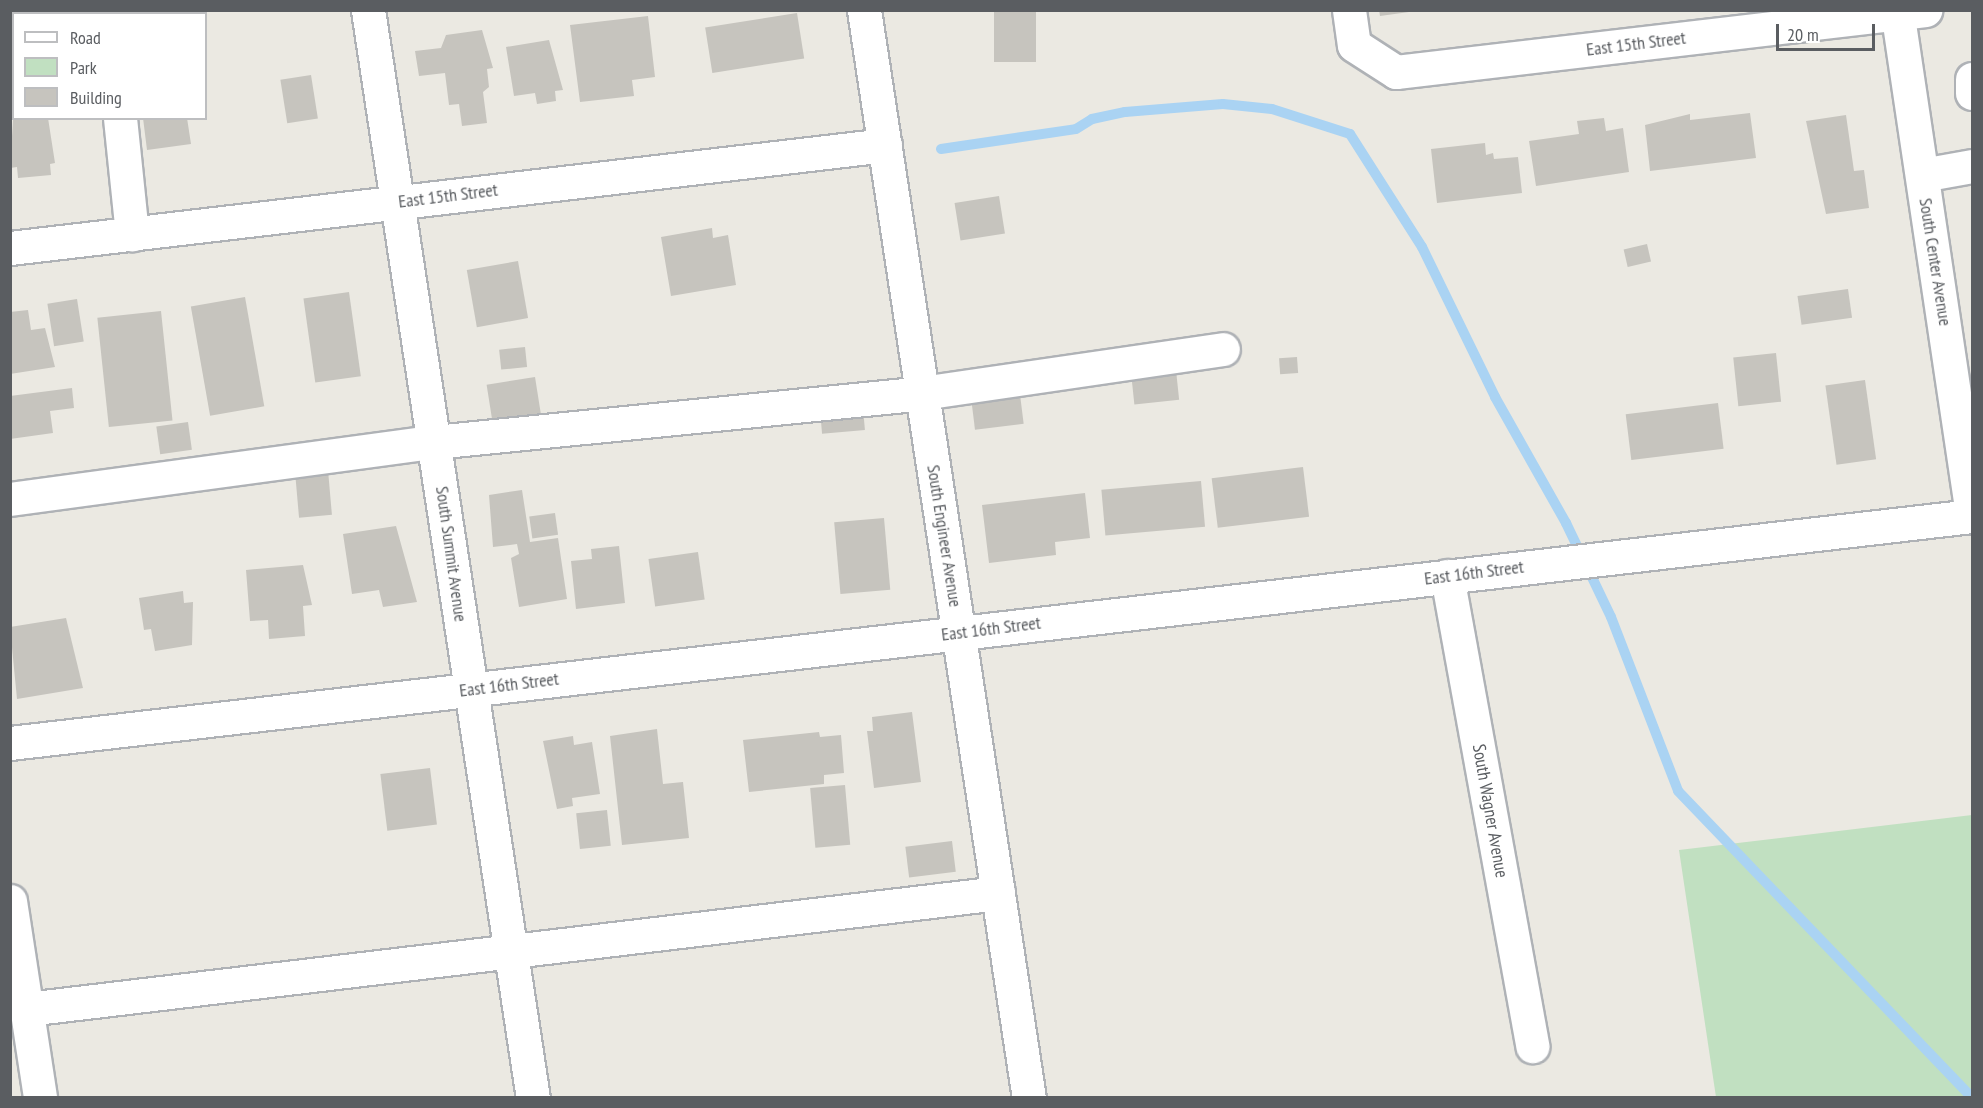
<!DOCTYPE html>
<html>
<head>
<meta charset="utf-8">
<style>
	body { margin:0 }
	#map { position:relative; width:1983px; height:1108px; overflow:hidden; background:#ebe9e2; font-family:"PT Sans Narrow",sans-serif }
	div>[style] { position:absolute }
	.green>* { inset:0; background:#c1e0c1 }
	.stream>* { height:10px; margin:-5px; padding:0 5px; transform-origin:5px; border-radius:5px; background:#aad3f3 }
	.building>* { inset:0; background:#c6c4be; transform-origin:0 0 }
	.roads { filter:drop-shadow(2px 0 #afb2b6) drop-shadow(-2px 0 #afb2b6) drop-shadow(0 2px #afb2b6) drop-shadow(0 -2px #afb2b6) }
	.minor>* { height:33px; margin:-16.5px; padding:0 16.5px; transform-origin:16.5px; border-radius:16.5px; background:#fff }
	span { translate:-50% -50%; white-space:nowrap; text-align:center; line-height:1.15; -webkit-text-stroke:4.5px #fff; paint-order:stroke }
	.street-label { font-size:18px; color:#5a5d61 }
	.frame { position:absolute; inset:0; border:12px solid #5a5d61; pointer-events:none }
	.legend { position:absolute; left:12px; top:12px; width:195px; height:108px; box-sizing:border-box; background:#fff; border:2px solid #bdbec0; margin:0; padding:8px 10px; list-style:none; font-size:18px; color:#5a5d61 }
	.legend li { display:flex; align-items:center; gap:12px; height:30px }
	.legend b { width:30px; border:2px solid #bdbec0 }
	.scale { position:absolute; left:1776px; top:24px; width:99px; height:27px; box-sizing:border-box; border:3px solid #5a5d61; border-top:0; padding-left:8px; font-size:18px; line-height:21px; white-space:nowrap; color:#5a5d61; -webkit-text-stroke:4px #fff; paint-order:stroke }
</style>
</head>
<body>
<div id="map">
	<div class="green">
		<div style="clip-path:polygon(1972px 815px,1972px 1097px,1716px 1097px,1679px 850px)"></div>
	</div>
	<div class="stream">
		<div style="left:941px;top:149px;width:136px;rotate:-8.4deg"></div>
		<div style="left:1076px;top:129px;width:19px;rotate:-32deg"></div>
		<div style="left:1092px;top:119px;width:34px;rotate:-12deg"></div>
		<div style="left:1125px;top:112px;width:98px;rotate:-4.7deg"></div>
		<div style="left:1223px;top:104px;width:49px;rotate:5.8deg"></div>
		<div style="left:1272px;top:109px;width:82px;rotate:17.8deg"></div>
		<div style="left:1350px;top:134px;width:134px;rotate:57.5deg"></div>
		<div style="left:1422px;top:247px;width:167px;rotate:64deg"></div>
		<div style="left:1495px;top:397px;width:145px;rotate:60.6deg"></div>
		<div style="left:1566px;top:523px;width:104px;rotate:64.4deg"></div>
		<div style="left:1611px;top:617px;width:186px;rotate:68.9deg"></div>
		<div style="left:1678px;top:791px;width:425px;rotate:46.2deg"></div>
	</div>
	<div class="building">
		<div style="left:131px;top:10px;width:46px;height:4px"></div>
		<div style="left:994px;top:10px;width:42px;height:52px"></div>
		<div style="clip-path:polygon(1379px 10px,1409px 10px,1409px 12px,1380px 16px)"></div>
		<div style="left:797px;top:13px;width:46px;height:93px;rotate:81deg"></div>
		<div style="clip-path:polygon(648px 16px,655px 77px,632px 80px,634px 96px,580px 102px,570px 25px)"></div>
		<div style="clip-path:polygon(482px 30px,493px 68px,487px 69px,489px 87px,483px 92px,487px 123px,462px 126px,459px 104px,449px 105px,445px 73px,419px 76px,415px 51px,441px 48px,446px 35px)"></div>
		<div style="clip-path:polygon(549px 40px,563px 90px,555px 91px,556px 101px,537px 104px,535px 93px,514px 96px,506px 47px)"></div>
		<div style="left:311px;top:75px;width:44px;height:31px;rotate:81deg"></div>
		<div style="clip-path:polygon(1750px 113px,1756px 158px,1650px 171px,1645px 125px,1690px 114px,1690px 120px)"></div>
		<div style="clip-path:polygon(1846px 115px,1854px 171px,1864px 170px,1869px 208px,1826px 214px,1806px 121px)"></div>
		<div style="clip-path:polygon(48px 118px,55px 163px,50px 164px,51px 175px,18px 178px,17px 167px,10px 168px,13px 120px)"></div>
		<div style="clip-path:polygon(143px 118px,187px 118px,191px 144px,147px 150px)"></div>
		<div style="clip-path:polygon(1604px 118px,1606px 131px,1623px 128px,1629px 172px,1536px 186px,1529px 141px,1579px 134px,1577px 121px)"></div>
		<div style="clip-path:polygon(1485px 143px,1486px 155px,1493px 153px,1494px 159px,1518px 157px,1522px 193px,1437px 203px,1431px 149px)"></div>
		<div style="left:999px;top:196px;width:38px;height:45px;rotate:81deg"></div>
		<div style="clip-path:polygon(712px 228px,713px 238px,728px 235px,736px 285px,671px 296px,661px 237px)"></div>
		<div style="left:1647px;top:244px;width:18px;height:24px;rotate:77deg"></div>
		<div style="left:518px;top:261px;width:58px;height:52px;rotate:80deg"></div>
		<div style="left:1848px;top:289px;width:29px;height:51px;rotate:82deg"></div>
		<div style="left:349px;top:292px;width:85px;height:46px;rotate:82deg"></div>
		<div style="left:245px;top:297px;width:111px;height:55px;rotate:80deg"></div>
		<div style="left:77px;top:299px;width:43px;height:30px;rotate:81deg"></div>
		<div style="clip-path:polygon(28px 310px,31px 330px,45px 328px,55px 367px,10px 374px,10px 312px)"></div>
		<div style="left:161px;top:311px;width:110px;height:64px;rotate:84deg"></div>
		<div style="left:525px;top:347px;width:20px;height:26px;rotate:84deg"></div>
		<div style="left:1776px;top:353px;width:49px;height:43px;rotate:84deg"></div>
		<div style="left:1297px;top:357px;width:16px;height:18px;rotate:86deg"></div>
		<div style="left:1176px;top:370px;width:30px;height:45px;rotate:84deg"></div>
		<div style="left:535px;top:377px;width:37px;height:49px;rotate:81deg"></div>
		<div style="left:1865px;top:380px;width:80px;height:40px;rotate:82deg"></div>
		<div style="left:1019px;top:386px;width:38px;height:49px;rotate:83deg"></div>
		<div style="clip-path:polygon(72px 388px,74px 408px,50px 411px,53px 433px,10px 439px,10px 396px)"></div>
		<div style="left:1718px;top:403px;width:46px;height:93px;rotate:83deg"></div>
		<div style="left:863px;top:408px;width:22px;height:43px;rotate:85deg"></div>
		<div style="left:188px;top:422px;width:28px;height:32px;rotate:82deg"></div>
		<div style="left:1303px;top:467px;width:50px;height:92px;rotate:83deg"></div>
		<div style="left:328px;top:470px;width:45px;height:33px;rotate:85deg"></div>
		<div style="left:1201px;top:481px;width:46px;height:100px;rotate:85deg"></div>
		<div style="clip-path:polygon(522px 490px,530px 542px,558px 538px,567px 599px,519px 607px,511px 558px,519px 554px,517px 544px,493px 547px,489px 495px)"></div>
		<div style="clip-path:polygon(1085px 493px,1090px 538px,1055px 542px,1056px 555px,989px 563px,982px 505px)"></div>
		<div style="left:555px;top:513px;width:22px;height:26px;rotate:82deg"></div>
		<div style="left:884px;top:518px;width:72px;height:50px;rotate:85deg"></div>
		<div style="clip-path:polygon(396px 526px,417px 602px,383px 607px,379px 590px,352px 594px,343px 534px)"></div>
		<div style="clip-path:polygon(619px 546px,625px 603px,576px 609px,571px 561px,592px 559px,591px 549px)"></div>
		<div style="left:698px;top:552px;width:48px;height:50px;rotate:82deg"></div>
		<div style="clip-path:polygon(303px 565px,312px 605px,303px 606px,305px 636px,269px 639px,268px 620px,250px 621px,246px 570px)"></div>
		<div style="clip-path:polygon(183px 591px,184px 603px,193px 602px,192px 645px,155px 651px,151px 629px,144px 630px,139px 598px)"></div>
		<div style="clip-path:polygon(66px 618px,83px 688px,17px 699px,10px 627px)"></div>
		<div style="clip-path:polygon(912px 712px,921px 782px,874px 788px,867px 731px,873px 731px,872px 717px)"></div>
		<div style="clip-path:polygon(657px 729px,663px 784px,683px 782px,689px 838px,622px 845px,610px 736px)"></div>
		<div style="clip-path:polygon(819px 732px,820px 737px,841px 735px,844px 773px,824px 775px,824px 784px,749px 792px,743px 740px)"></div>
		<div style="clip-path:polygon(573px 736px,574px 745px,592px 742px,600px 794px,572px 798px,573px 806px,557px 809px,543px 741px)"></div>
		<div style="left:430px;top:768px;width:57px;height:50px;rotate:83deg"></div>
		<div style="left:845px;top:785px;width:60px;height:35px;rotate:85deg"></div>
		<div style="left:607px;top:810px;width:36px;height:31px;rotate:84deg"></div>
		<div style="left:952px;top:841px;width:31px;height:47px;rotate:83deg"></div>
	</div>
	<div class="roads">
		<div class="minor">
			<div style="left:99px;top:10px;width:4px;rotate:63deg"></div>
			<div style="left:368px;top:10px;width:1100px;rotate:81.38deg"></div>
			<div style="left:864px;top:10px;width:1100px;rotate:81.38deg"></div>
			<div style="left:1349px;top:10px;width:35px;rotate:82deg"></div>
			<div style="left:1354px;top:45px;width:50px;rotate:32.7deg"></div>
			<div style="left:1396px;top:72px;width:533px;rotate:-6.68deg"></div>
			<div style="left:1897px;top:10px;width:510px;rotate:81.54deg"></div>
			<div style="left:1972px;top:79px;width:14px;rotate:90deg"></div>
			<div style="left:120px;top:118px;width:117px;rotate:84.1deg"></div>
			<div style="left:1922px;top:175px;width:51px;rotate:-10.2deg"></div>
			<div style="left:10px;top:248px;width:881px;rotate:-6.71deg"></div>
			<div style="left:10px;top:499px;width:428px;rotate:-7.7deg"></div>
			<div style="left:434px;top:442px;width:490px;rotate:-5.7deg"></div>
			<div style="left:922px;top:393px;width:304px;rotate:-8.3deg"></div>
			<div style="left:1447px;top:576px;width:478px;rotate:79.7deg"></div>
			<div style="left:10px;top:743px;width:1975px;rotate:-6.6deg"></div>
			<div style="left:10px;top:901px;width:199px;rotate:81.3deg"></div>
			<div style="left:27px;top:1009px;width:978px;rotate:-6.81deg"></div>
		</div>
	</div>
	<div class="street-label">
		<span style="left:1636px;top:44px;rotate:-7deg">East 15th Street</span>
		<span style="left:448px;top:196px;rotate:-7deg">East 15th Street</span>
		<span style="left:1935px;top:262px;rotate:81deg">South Center Avenue</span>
		<span style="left:944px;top:536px;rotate:81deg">South Engineer Avenue</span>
		<span style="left:451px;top:554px;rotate:82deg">South Summit Avenue</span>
		<span style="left:1474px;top:573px;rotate:-7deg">East 16th Street</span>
		<span style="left:991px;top:629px;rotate:-7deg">East 16th Street</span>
		<span style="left:509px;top:685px;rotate:-7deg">East 16th Street</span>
		<span style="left:1490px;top:811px;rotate:80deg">South Wagner Avenue</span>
	</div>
	<div class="frame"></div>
	<ul class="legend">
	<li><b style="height:8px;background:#fff"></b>Road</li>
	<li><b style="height:16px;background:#c1e0c1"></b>Park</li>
	<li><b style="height:16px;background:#c6c4be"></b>Building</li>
	</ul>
	<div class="scale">20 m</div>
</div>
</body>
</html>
